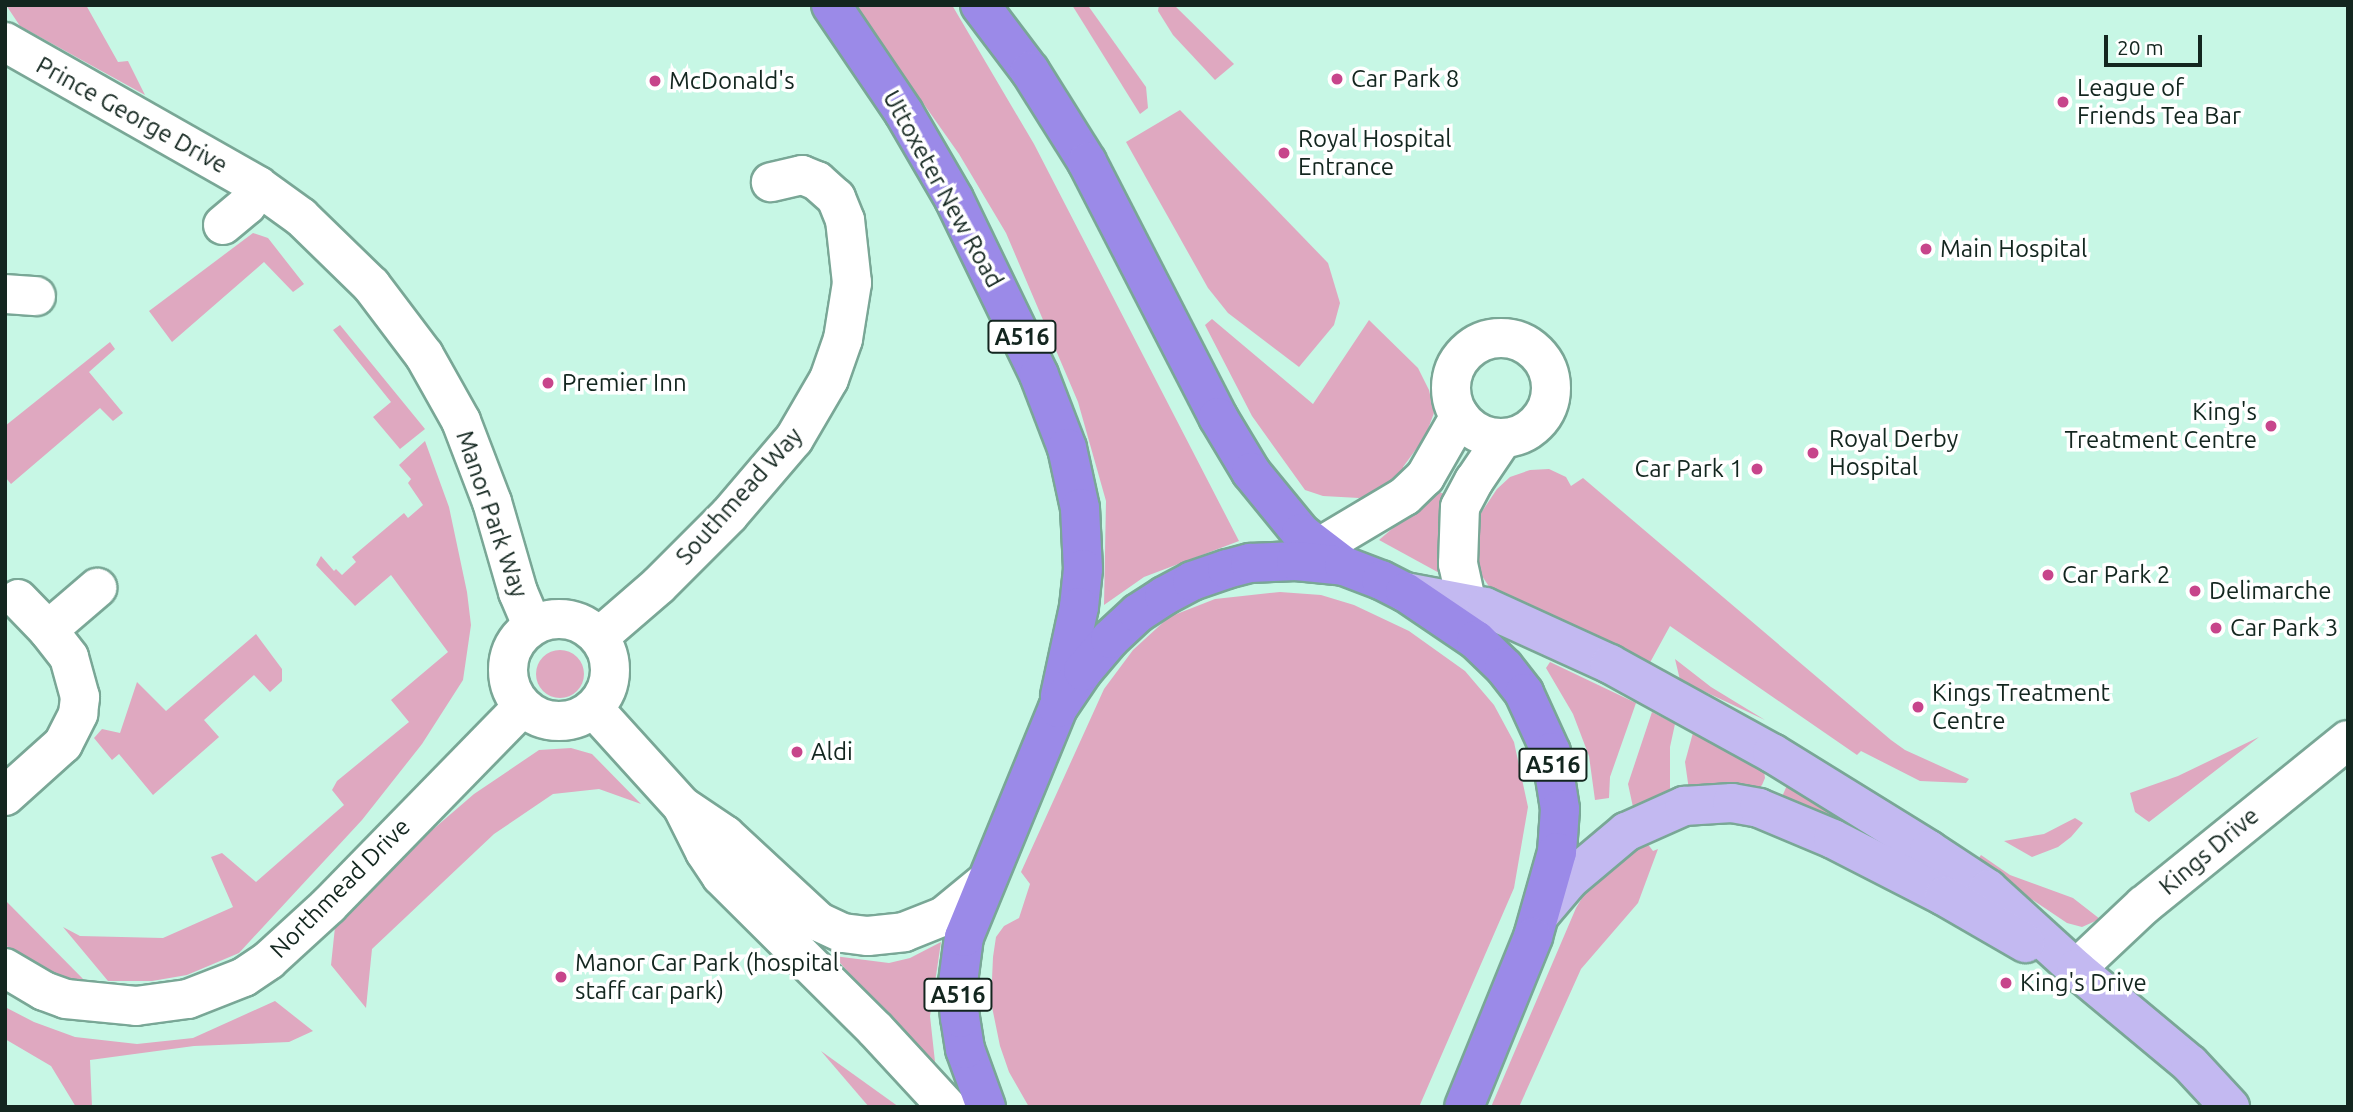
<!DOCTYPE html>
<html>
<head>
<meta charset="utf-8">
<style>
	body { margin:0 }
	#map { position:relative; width:2353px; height:1112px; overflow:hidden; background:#c7f7e5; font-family:Ubuntu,sans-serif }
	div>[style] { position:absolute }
	.green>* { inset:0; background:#dfa8c0 }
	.round { border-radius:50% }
	.roads { filter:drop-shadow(2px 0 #79a796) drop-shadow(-2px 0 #79a796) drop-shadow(0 2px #79a796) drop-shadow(0 -2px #79a796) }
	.minor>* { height:38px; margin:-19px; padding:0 19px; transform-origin:19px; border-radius:19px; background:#fff }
	.minor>.ring { margin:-19px; padding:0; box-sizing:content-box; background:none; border:38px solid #fff; border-radius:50% }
	.major>* { height:38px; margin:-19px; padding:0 19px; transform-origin:19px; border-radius:19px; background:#c3b9f1 }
	.highway>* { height:38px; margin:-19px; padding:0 19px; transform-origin:19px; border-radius:19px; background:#9b8ae8 }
	.dots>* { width:19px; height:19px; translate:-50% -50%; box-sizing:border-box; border:4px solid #fff; border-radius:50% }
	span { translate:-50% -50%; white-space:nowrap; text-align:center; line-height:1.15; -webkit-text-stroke:7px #fff; paint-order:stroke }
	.shield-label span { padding:2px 5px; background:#fff; border:2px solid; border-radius:5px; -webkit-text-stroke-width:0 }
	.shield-label { font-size:23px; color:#13261f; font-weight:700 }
	.poi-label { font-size:24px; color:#13261f }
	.left { translate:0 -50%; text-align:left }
	.right { translate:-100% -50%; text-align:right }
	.street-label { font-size:24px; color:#13261f }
	.frame { position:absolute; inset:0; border:7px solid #13261f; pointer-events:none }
	.scale { position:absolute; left:2104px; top:35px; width:98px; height:32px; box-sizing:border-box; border:4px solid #13261f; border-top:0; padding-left:9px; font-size:21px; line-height:24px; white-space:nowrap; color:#13261f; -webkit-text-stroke:5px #fff; paint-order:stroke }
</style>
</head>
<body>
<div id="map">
	<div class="green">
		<div style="clip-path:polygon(6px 5px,86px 5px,118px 62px,128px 61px,145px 95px,20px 26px)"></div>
		<div style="clip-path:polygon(854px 5px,952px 5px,1034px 144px,1239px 541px,1144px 577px,1104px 605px,1106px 501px,1078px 402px,1006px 233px,959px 154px)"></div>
		<div style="clip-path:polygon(1072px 5px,1089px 7px,1146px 87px,1148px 108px,1140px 114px)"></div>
		<div style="clip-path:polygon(1159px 5px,1174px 5px,1234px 64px,1215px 80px,1173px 35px,1158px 11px)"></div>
		<div style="clip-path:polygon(1180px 110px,1328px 263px,1340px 303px,1334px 325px,1299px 367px,1228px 313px,1208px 288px,1126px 142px)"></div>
		<div style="clip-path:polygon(253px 233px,268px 238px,304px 284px,293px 292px,264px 262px,172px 342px,149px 311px)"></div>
		<div style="clip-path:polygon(1212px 319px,1313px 404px,1369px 320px,1418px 368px,1429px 390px,1434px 413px,1425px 437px,1403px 467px,1408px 472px,1384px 491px,1359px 498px,1323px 496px,1305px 490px,1252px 416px,1205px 325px)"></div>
		<div style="clip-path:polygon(340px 325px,425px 429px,400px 449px,373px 417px,391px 402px,333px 330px)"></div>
		<div style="clip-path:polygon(110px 342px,115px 349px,89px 372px,123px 413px,113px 421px,100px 408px,11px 484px,5px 477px,5px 426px)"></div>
		<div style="clip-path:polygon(425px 441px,449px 507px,467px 592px,471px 625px,463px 680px,422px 744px,362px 820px,239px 953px,187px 975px,152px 981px,108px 981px,63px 927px,80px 936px,163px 938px,233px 907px,211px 857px,222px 853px,256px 882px,344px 805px,332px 790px,337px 781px,409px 722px,391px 700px,448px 652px,391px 575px,355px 606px,316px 565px,321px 556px,334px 571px,336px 569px,342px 575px,356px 562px,352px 557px,404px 513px,408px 518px,423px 505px,408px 483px,411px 479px,399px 465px)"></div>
		<div style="clip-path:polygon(1549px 469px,1566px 477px,1571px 486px,1583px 478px,1891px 740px,1905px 750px,1969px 779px,1966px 783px,1920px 781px,1861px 751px,1857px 755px,1670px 626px,1647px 668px,1492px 591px,1480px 573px,1471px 548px,1473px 525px,1497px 489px,1510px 477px,1530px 470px)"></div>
		<div style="clip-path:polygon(1436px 491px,1450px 496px,1443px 575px,1379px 540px)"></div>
		<div style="clip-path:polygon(1280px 592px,1321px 595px,1354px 605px,1409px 631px,1465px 671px,1494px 705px,1514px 742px,1528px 807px,1514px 888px,1419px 1107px,1029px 1107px,1009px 1072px,1000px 1046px,991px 1002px,993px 957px,996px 937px,1004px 926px,1019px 918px,1030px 884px,1021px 872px,1104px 689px,1133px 650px,1169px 617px,1215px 599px)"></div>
		<div style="clip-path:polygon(256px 634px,282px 669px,282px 681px,270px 692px,254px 675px,204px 720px,219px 737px,153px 795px,119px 754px,112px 760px,94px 738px,102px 729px,120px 733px,137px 682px,166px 711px)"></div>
		<div class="round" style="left:536px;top:650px;width:48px;height:48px"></div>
		<div style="clip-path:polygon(1675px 659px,1711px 687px,1765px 720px,1680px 680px)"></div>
		<div style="clip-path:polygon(1550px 662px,1636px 703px,1610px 777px,1609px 798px,1595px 800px,1589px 756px,1573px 714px,1546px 668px)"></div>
		<div style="clip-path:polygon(1652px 712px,1675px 724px,1670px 747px,1670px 793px,1633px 807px,1628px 784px)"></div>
		<div style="clip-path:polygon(1694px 729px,1764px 770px,1765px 778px,1762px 785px,1756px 791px,1689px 790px,1685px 762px)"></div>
		<div style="clip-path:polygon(2259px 737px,2149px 822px,2135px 812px,2130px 793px,2178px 776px)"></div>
		<div style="clip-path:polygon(571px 748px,592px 754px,641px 804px,599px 789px,553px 794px,494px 834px,372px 949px,366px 1008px,331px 965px,335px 927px,423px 838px,474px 794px,539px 750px)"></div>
		<div style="clip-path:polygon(1791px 776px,1843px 808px,1836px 823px,1781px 799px)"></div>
		<div style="clip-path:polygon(2075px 818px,2083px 823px,2071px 837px,2058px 847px,2032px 857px,2004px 841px,2044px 834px)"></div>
		<div style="clip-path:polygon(1647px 843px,1653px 851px,1658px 849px,1638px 903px,1581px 969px,1519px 1107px,1491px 1107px,1576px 908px,1591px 883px)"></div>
		<div style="clip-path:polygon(1981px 855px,2010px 875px,2073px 898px,2100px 919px,2082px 927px,2067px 923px,1976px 862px)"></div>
		<div style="clip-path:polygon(5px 900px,90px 986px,46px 973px,5px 945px)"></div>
		<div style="clip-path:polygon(941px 942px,930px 1016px,936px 1071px,834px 956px,889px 963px,910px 958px)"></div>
		<div style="clip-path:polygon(275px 1001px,313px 1031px,289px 1042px,194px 1046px,90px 1060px,92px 1107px,76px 1107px,51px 1066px,5px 1039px,5px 1007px,34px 1022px,75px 1037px,137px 1044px,193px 1038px)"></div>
		<div style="clip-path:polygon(821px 1051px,899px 1107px,869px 1107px)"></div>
	</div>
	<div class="roads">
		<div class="minor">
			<div style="left:5px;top:42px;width:291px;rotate:29.6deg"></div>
			<div style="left:258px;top:186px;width:53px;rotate:35.8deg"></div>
			<div style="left:301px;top:217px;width:98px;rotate:44.2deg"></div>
			<div style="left:371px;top:285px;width:88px;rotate:52.9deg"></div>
			<div style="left:424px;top:355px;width:76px;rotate:60.7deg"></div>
			<div style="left:461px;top:421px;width:87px;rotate:69.1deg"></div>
			<div style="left:492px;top:502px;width:94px;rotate:73.9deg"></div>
			<div style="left:518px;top:592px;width:36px;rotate:67deg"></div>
			<div style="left:223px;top:225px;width:31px;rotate:-40deg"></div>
			<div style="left:247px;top:205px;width:22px;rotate:-60deg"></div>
			<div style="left:5px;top:294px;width:31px;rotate:4deg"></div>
			<div class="ring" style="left:1451px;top:338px;width:62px;height:62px"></div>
			<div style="left:1296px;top:561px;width:127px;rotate:-30.8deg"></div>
			<div style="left:1405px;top:496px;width:28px;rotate:-44deg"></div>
			<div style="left:1425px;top:477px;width:70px;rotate:-60.2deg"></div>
			<div class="ring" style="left:508px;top:619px;width:64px;height:64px"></div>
			<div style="left:48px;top:630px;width:65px;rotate:-40.6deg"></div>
			<div style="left:1473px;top:632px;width:70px;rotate:-102.4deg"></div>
			<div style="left:1458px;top:564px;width:57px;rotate:-88deg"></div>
			<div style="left:1460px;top:507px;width:30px;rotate:-62deg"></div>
			<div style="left:1474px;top:481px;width:52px;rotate:-56deg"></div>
			<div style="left:599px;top:637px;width:79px;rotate:-40.9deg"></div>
			<div style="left:659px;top:585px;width:99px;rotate:-45deg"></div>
			<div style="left:729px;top:515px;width:100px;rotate:-49.5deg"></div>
			<div style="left:794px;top:439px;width:69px;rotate:-59.7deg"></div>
			<div style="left:829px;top:379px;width:42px;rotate:-70.7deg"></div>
			<div style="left:843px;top:339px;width:57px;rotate:-80.9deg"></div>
			<div style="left:852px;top:283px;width:63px;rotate:-96.3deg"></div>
			<div style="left:845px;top:220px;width:24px;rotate:-112deg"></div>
			<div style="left:836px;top:198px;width:25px;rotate:-138deg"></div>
			<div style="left:817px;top:181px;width:16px;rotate:-158deg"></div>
			<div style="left:802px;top:175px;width:32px;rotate:167deg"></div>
			<div style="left:594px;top:709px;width:131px;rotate:47.8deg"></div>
			<div style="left:682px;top:806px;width:52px;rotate:34deg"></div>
			<div style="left:725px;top:835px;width:128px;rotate:42.8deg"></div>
			<div style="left:819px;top:922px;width:26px;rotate:25deg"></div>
			<div style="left:843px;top:933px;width:25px;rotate:7deg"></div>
			<div style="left:868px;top:936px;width:36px;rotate:-6deg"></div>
			<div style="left:904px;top:932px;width:43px;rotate:-21.8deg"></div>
			<div style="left:944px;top:916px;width:50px;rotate:-39.4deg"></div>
			<div style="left:5px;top:796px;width:78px;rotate:-41.9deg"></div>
			<div style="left:63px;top:744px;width:34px;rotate:-63deg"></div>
			<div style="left:78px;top:714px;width:17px;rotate:-83deg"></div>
			<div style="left:80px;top:697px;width:41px;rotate:-105.4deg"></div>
			<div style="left:69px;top:657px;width:34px;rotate:-128deg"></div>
			<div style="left:48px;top:630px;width:43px;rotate:-134.1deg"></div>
			<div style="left:683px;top:808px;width:49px;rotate:63.4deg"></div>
			<div style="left:705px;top:852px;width:29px;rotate:56deg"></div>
			<div style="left:721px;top:876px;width:217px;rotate:44.8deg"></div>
			<div style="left:875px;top:1029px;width:106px;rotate:47.3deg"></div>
			<div style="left:5px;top:968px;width:45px;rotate:30.5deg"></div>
			<div style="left:44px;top:991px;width:23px;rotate:20deg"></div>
			<div style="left:66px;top:999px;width:70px;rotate:5.7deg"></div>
			<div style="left:136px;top:1006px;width:52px;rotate:-7.7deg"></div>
			<div style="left:188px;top:999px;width:60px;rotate:-21.4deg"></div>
			<div style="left:244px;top:977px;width:30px;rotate:-34deg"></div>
			<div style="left:269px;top:960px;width:81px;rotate:-42.5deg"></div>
			<div style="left:329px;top:905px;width:277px;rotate:-45.7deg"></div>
			<div style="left:2076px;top:969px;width:93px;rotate:-43.3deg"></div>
			<div style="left:2144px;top:905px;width:262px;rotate:-39deg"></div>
		</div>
		<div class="major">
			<div style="left:1405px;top:592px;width:81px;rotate:10.6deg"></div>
			<div style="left:1485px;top:607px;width:137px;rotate:24.5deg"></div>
			<div style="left:1610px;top:664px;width:185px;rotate:28.8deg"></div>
			<div style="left:1772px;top:753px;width:185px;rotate:31.7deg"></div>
			<div style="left:1929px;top:850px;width:71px;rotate:33.5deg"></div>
			<div style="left:1988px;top:889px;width:119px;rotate:42.3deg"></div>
			<div style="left:2076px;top:969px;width:148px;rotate:39.8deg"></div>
			<div style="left:2190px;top:1064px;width:59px;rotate:47.1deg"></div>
			<div style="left:1542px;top:912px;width:42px;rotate:-49.8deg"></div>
			<div style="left:1569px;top:880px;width:75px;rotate:-40.1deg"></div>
			<div style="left:1626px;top:832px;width:64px;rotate:-24.1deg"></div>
			<div style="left:1684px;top:806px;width:48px;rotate:-3.6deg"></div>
			<div style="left:1732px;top:803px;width:27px;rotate:10deg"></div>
			<div style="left:1759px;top:808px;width:80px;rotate:22.7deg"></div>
			<div style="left:1833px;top:839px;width:125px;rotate:27.2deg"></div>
			<div style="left:1944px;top:896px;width:94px;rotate:30.1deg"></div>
		</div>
		<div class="highway">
			<div style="left:831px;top:5px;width:130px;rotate:55.9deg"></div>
			<div style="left:904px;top:113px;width:99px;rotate:59.8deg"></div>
			<div style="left:954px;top:199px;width:195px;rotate:64.2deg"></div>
			<div style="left:1039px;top:375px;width:78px;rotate:69deg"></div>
			<div style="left:1067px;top:448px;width:61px;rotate:77.8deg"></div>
			<div style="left:1080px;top:508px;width:61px;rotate:87.2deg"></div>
			<div style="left:1083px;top:569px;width:38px;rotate:96deg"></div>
			<div style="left:1079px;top:607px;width:91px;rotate:102.1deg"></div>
			<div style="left:980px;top:5px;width:83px;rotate:52.9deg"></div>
			<div style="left:1030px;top:71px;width:107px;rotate:57.9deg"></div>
			<div style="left:1087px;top:162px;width:287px;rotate:62.8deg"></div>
			<div style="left:1218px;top:417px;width:64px;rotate:59deg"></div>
			<div style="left:1251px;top:472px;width:79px;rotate:50.7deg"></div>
			<div style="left:1301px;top:533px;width:54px;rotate:37.5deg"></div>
			<div style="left:986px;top:1107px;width:62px;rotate:-109.9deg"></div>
			<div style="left:965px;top:1049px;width:31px;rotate:-99deg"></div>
			<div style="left:960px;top:1018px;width:28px;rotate:-96deg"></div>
			<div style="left:957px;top:990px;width:53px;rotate:-82.5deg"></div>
			<div style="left:964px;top:937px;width:248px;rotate:-67.7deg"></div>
			<div style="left:1058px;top:708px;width:45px;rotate:-56deg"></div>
			<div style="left:1083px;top:671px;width:42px;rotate:-49.8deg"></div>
			<div style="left:1110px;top:639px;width:38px;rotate:-43deg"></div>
			<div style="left:1138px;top:613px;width:31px;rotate:-33deg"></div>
			<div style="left:1164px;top:596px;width:32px;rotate:-28deg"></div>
			<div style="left:1192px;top:581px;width:37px;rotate:-19deg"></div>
			<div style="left:1227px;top:569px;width:24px;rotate:-15deg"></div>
			<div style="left:1250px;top:563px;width:46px;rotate:-2.5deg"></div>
			<div style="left:1296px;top:561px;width:48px;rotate:5.9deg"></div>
			<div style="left:1344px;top:566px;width:40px;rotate:21deg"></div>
			<div style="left:1381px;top:580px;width:27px;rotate:27deg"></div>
			<div style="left:1405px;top:592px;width:86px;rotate:34.1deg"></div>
			<div style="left:1476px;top:640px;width:39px;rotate:44deg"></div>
			<div style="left:1504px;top:667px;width:33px;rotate:52deg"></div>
			<div style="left:1524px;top:693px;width:65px;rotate:65.4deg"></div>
			<div style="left:1551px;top:752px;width:58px;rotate:81deg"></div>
			<div style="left:1560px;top:809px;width:43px;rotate:94deg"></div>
			<div style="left:1557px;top:852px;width:88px;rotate:105.8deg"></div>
			<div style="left:1533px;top:937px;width:183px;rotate:112.1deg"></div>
		</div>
	</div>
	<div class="dots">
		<div style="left:1337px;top:79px;background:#c7458b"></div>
		<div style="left:655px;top:81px;background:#c7458b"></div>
		<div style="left:2063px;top:102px;background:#c7458b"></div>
		<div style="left:1284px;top:153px;background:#c7458b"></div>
		<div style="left:1926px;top:249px;background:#c7458b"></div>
		<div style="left:548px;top:383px;background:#c7458b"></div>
		<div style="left:2271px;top:426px;background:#c7458b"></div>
		<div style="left:1813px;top:453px;background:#c7458b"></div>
		<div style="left:1757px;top:469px;background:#c7458b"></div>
		<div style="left:2048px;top:575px;background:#c7458b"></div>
		<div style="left:2195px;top:591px;background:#c7458b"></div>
		<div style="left:2216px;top:628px;background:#c7458b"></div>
		<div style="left:1918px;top:707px;background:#c7458b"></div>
		<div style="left:797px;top:752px;background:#c7458b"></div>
		<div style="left:561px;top:977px;background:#c7458b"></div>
		<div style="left:2006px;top:983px;background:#c7458b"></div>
	</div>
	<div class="shield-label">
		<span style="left:1022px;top:337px">A516</span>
		<span style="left:1553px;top:765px">A516</span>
		<span style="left:958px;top:995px">A516</span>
	</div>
	<div class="poi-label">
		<span class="left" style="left:1351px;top:79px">Car Park 8</span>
		<span class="left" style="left:669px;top:81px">McDonald's</span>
		<span class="left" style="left:2077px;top:102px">League of<br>Friends Tea Bar</span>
		<span class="left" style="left:1298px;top:153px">Royal Hospital<br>Entrance</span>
		<span class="left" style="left:1940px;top:249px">Main Hospital</span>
		<span class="left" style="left:562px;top:383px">Premier Inn</span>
		<span class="right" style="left:2257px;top:426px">King's<br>Treatment Centre</span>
		<span class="left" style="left:1829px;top:453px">Royal Derby<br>Hospital</span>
		<span class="right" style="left:1743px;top:469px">Car Park 1</span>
		<span class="left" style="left:2062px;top:575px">Car Park 2</span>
		<span class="left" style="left:2209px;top:591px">Delimarche</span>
		<span class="left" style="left:2230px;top:628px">Car Park 3</span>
		<span class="left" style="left:1932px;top:707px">Kings Treatment<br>Centre</span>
		<span class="left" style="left:811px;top:752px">Aldi</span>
		<span class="left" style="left:575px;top:977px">Manor Car Park (hospital<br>staff car park)</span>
		<span class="left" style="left:2020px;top:983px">King's Drive</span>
	</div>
	<div class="street-label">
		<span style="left:132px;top:115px;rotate:29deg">Prince George Drive</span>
		<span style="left:943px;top:189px;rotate:61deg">Uttoxeter New Road</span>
		<span style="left:739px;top:496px;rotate:-48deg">Southmead Way</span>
		<span style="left:492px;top:514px;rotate:71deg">Manor Park Way</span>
		<span style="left:2209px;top:851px;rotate:-40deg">Kings Drive</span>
		<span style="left:340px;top:888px;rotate:-45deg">Northmead Drive</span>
	</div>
	<div class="frame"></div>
	<div class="scale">20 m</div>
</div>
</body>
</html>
